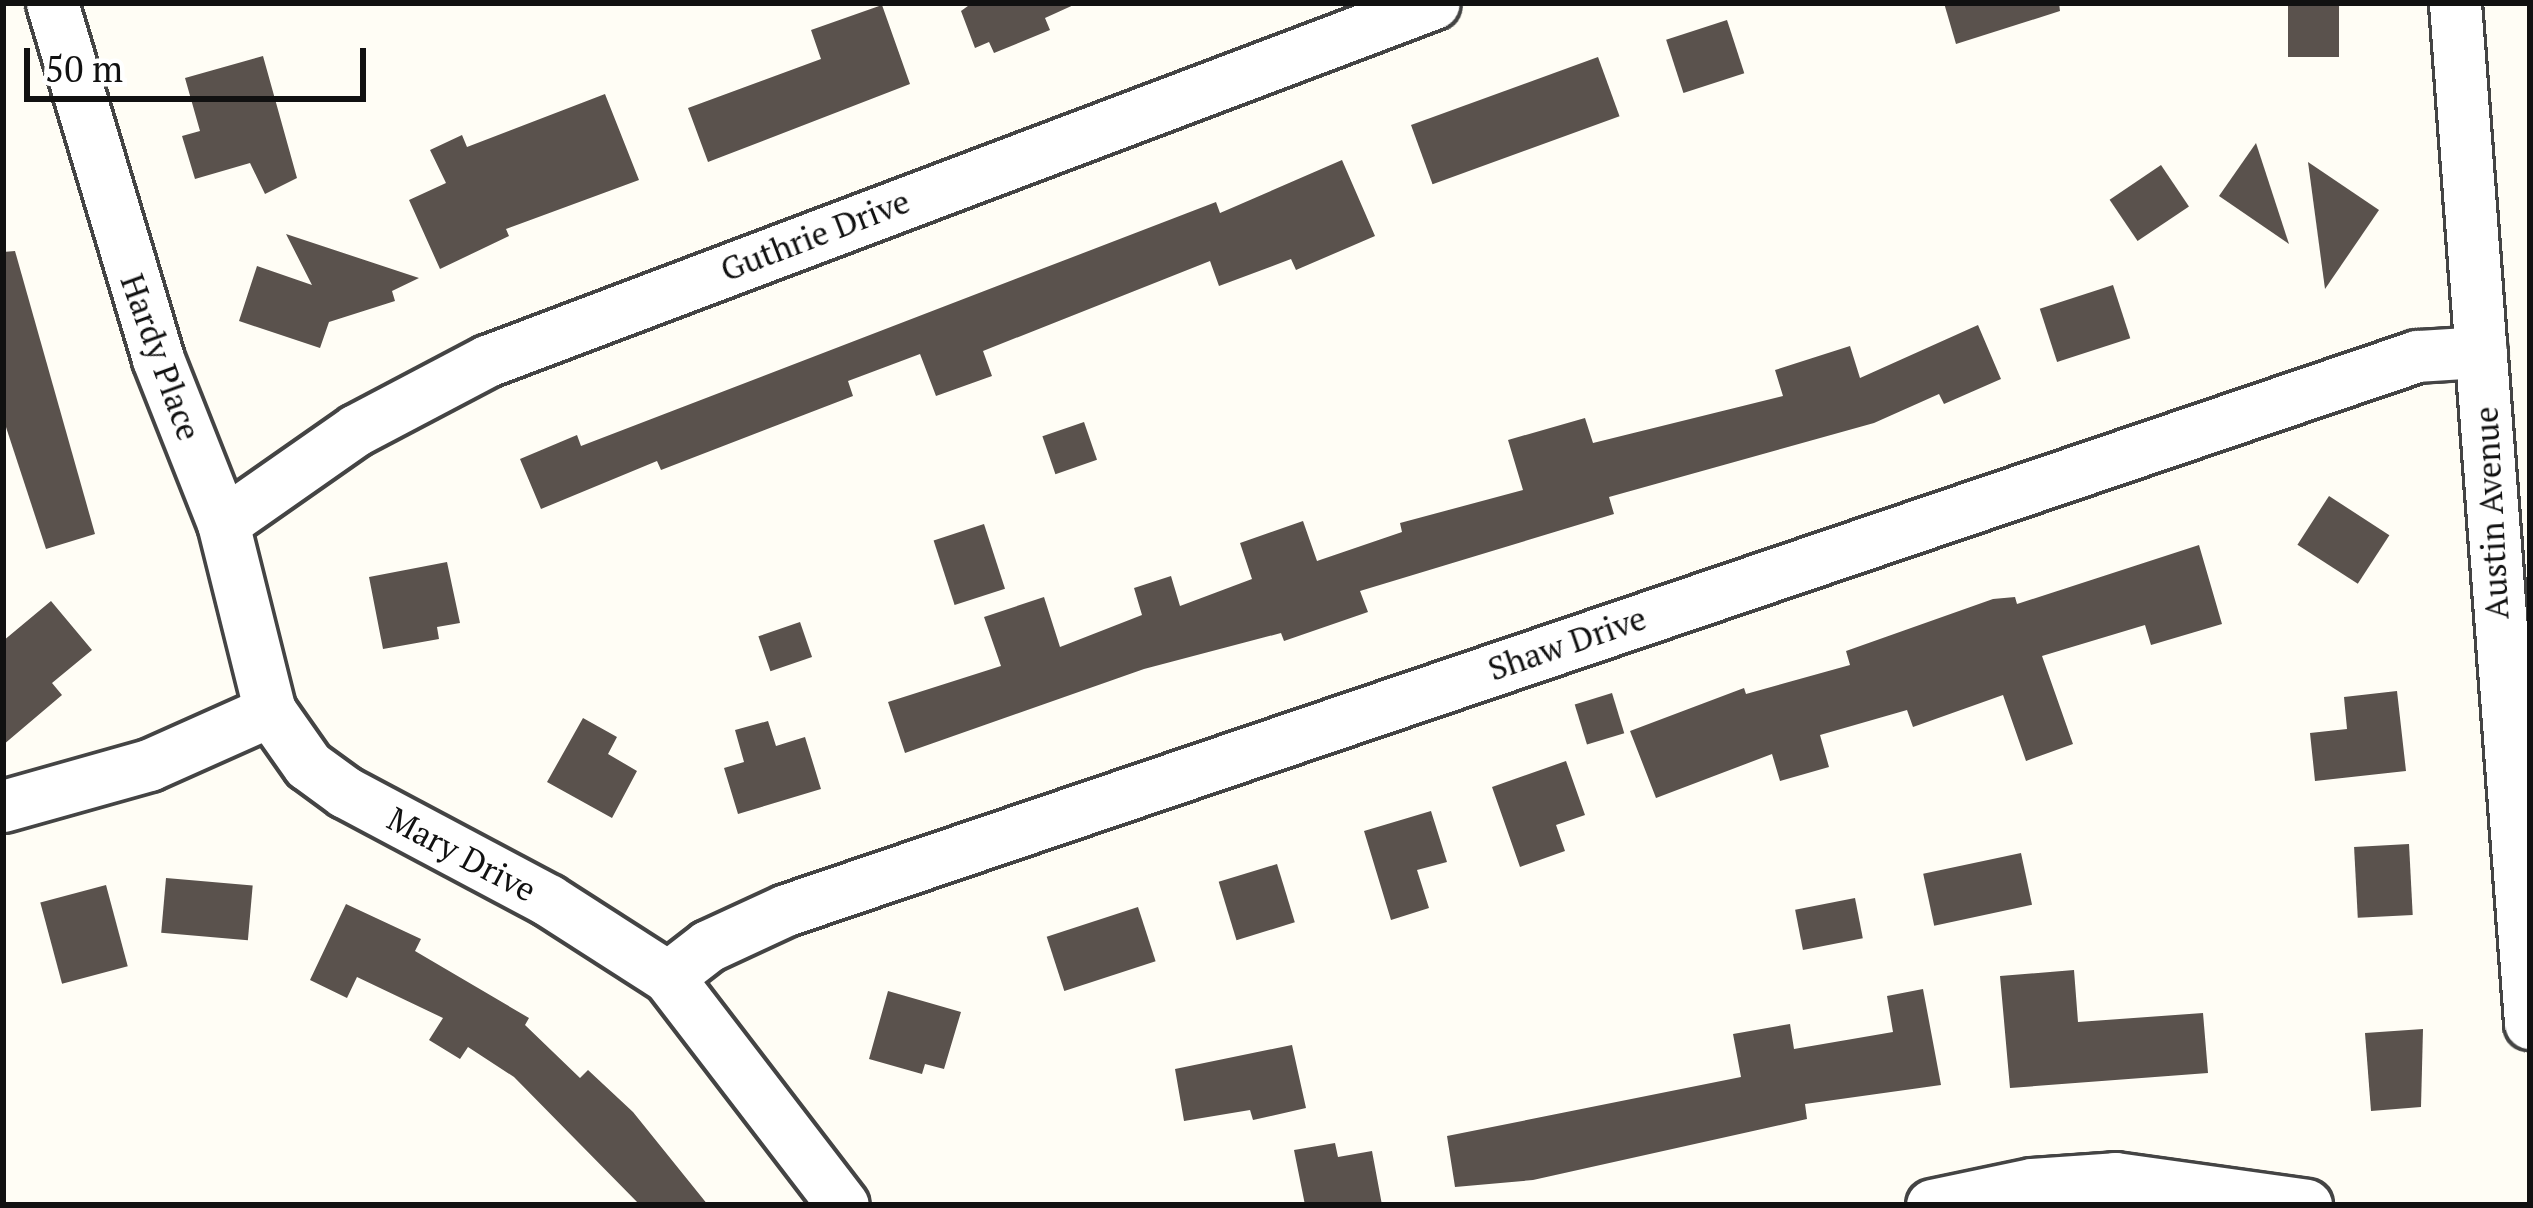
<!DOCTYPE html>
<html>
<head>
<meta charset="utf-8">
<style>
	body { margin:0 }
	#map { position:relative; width:2533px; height:1208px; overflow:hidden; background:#fffdf5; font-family:"PT Serif",serif }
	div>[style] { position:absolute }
	.building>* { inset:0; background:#5a524d; transform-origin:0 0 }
	.roads { filter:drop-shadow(3px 0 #444) drop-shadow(-3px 0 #444) drop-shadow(0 3px #444) drop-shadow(0 -3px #444) }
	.minor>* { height:51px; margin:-25.5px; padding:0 25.5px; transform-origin:25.5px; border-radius:25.5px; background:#fff }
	span { translate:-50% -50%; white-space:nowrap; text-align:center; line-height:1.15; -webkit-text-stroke:12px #fff; paint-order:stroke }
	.street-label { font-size:33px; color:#111 }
	.frame { position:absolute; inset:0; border:6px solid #111; pointer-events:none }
	.scale { position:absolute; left:24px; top:48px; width:342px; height:54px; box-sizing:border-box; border:6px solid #111; border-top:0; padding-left:15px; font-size:36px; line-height:42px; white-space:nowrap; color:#111; -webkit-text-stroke:9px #fff; paint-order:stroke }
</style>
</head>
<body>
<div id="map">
	<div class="building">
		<div style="clip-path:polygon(972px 3px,1078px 3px,1045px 18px,1050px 30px,994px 53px,989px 42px,975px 48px,961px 11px)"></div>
		<div style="clip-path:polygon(1944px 3px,2059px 3px,2060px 11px,1956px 44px)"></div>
		<div style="left:2288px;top:3px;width:51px;height:54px"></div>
		<div style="clip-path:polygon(882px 5px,910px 84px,708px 162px,688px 108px,821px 59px,811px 30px)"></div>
		<div style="left:1727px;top:20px;width:56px;height:64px;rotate:72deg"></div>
		<div style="clip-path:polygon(263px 56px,297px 178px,265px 194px,250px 163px,195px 179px,182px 136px,200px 131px,185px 78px)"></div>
		<div style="left:1598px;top:57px;width:63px;height:199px;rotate:70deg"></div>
		<div style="clip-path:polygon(605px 94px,639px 180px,506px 229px,509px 236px,440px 269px,409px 200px,446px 183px,430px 150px,462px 135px,467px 147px)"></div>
		<div style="clip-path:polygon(2256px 143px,2289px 244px,2219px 196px)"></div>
		<div style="clip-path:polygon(1342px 160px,1375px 236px,1296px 270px,1291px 259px,1219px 286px,1210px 261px,983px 351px,992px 376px,936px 396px,920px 354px,848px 381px,853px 396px,661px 470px,657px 461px,541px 509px,520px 459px,577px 435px,581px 446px,1216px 202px,1220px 213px)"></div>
		<div style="clip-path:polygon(2308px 162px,2379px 210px,2325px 289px)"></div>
		<div style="left:2161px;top:165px;width:50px;height:62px;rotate:56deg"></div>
		<div style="clip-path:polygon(286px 234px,419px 278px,392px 291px,395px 301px,329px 322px,320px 348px,239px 321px,257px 266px,312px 285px)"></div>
		<div style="clip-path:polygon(15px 251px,95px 534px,46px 549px,3px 418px,3px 252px)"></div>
		<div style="left:2113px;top:285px;width:56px;height:77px;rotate:72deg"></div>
		<div style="clip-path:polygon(1978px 325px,2001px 379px,1944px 404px,1939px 394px,1874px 423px,1609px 497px,1614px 514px,1360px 591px,1368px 612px,1284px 641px,1281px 633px,1144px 669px,905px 753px,888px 702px,1001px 666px,984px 617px,1044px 597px,1060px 647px,1142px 615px,1134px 588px,1171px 576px,1180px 606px,1252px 579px,1240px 543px,1303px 521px,1317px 561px,1402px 532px,1400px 523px,1523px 490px,1508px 440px,1585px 418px,1593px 443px,1783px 396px,1775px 370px,1850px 346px,1860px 378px)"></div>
		<div style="left:1084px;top:422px;width:40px;height:44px;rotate:71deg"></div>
		<div style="left:2329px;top:496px;width:72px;height:58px;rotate:33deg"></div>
		<div style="left:984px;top:524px;width:68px;height:53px;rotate:72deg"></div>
		<div style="clip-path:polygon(2199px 545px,2222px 624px,2151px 645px,2145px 625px,2042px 656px,2073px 744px,2026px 761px,2003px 695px,1913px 727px,1907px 710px,1820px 735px,1829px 767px,1780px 781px,1772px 754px,1656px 798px,1630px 731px,1744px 688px,1746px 694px,1850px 665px,1846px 651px,1993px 599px,2015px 597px,2017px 604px)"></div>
		<div style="clip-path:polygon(447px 562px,460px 623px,437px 627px,439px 639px,383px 649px,369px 577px)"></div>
		<div style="clip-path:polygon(51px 601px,92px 650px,52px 683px,62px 695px,3px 745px,3px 641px)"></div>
		<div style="left:800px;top:622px;width:37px;height:44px;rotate:71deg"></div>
		<div style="clip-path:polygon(2397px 691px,2406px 771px,2315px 781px,2310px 733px,2347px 729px,2344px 697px)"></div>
		<div style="left:1612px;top:693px;width:42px;height:39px;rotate:73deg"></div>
		<div style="clip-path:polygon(583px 718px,617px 737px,608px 754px,637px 771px,612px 818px,547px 782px)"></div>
		<div style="clip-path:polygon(768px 721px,776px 746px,805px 737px,821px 789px,738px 814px,724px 768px,744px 762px,735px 730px)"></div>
		<div style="clip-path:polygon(1566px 761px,1585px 815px,1556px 825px,1565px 851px,1520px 867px,1492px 787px)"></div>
		<div style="clip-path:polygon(1431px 811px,1447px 862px,1417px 870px,1429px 908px,1391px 920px,1364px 831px)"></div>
		<div style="left:2409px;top:844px;width:71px;height:55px;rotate:87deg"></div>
		<div style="left:2021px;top:853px;width:53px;height:100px;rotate:78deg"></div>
		<div style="left:1277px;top:864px;width:61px;height:61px;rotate:73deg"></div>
		<div style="left:166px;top:878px;width:87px;height:55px;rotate:5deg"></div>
		<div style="left:106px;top:885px;width:84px;height:68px;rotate:75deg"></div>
		<div style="left:1855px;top:898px;width:41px;height:61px;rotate:79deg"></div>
		<div style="clip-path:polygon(346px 904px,421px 939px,415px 951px,529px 1018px,525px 1025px,580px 1078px,588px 1070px,633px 1112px,708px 1205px,640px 1205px,514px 1077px,468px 1047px,460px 1059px,429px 1040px,443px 1018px,357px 977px,347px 998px,310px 980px)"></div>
		<div style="left:1138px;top:907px;width:57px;height:96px;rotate:72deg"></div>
		<div style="clip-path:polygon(2074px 970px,2078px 1022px,2203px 1013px,2208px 1073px,2010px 1088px,2000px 976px)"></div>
		<div style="clip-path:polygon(1923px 989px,1941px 1085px,1805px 1104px,1807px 1119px,1533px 1180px,1455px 1187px,1447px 1136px,1741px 1077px,1733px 1034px,1790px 1024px,1794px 1049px,1893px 1032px,1887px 996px)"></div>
		<div style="clip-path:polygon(888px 991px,961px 1012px,944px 1069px,925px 1064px,922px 1074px,869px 1059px)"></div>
		<div style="clip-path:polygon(2423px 1029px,2421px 1107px,2371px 1111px,2365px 1033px)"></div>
		<div style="clip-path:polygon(1292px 1045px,1306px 1108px,1253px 1120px,1250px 1110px,1184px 1121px,1175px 1069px)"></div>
		<div style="clip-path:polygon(1335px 1143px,1338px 1157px,1372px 1151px,1382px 1205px,1305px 1205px,1294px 1150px)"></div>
	</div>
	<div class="roads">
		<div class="minor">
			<div style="left:52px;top:3px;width:371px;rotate:73.4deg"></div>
			<div style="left:158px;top:359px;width:176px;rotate:68.4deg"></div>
			<div style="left:223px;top:523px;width:194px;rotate:76deg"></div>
			<div style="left:270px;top:711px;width:66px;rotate:54.9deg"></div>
			<div style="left:308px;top:765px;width:46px;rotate:36.1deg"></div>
			<div style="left:345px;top:792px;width:230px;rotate:28deg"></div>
			<div style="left:548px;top:900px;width:143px;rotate:32.7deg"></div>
			<div style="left:668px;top:977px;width:287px;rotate:52.5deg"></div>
			<div style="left:2455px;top:3px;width:1023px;rotate:85.79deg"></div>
			<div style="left:223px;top:523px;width:162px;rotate:-35deg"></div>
			<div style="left:356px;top:430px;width:148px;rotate:-27.8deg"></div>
			<div style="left:487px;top:361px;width:1012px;rotate:-20.71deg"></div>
			<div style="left:3px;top:806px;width:152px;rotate:-15.7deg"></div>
			<div style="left:149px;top:765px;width:133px;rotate:-24.1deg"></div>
			<div style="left:668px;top:977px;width:51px;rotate:-37.8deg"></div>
			<div style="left:708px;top:946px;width:86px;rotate:-24.8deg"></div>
			<div style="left:786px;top:910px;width:1723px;rotate:-18.76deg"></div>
			<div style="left:2417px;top:356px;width:64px;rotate:-3.6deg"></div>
			<div style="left:1932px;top:1205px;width:102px;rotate:-11.9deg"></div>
			<div style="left:2032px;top:1184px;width:83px;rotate:-4.1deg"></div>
			<div style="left:2115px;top:1178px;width:193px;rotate:8deg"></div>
		</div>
	</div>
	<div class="street-label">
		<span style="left:815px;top:235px;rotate:-21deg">Guthrie Drive</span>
		<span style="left:161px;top:357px;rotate:70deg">Hardy Place</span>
		<span style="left:2491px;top:513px;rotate:-93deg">Austin Avenue</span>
		<span style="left:1567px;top:643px;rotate:-19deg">Shaw Drive</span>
		<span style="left:462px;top:854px;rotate:28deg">Mary Drive</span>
	</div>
	<div class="frame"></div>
	<div class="scale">50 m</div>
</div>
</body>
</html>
